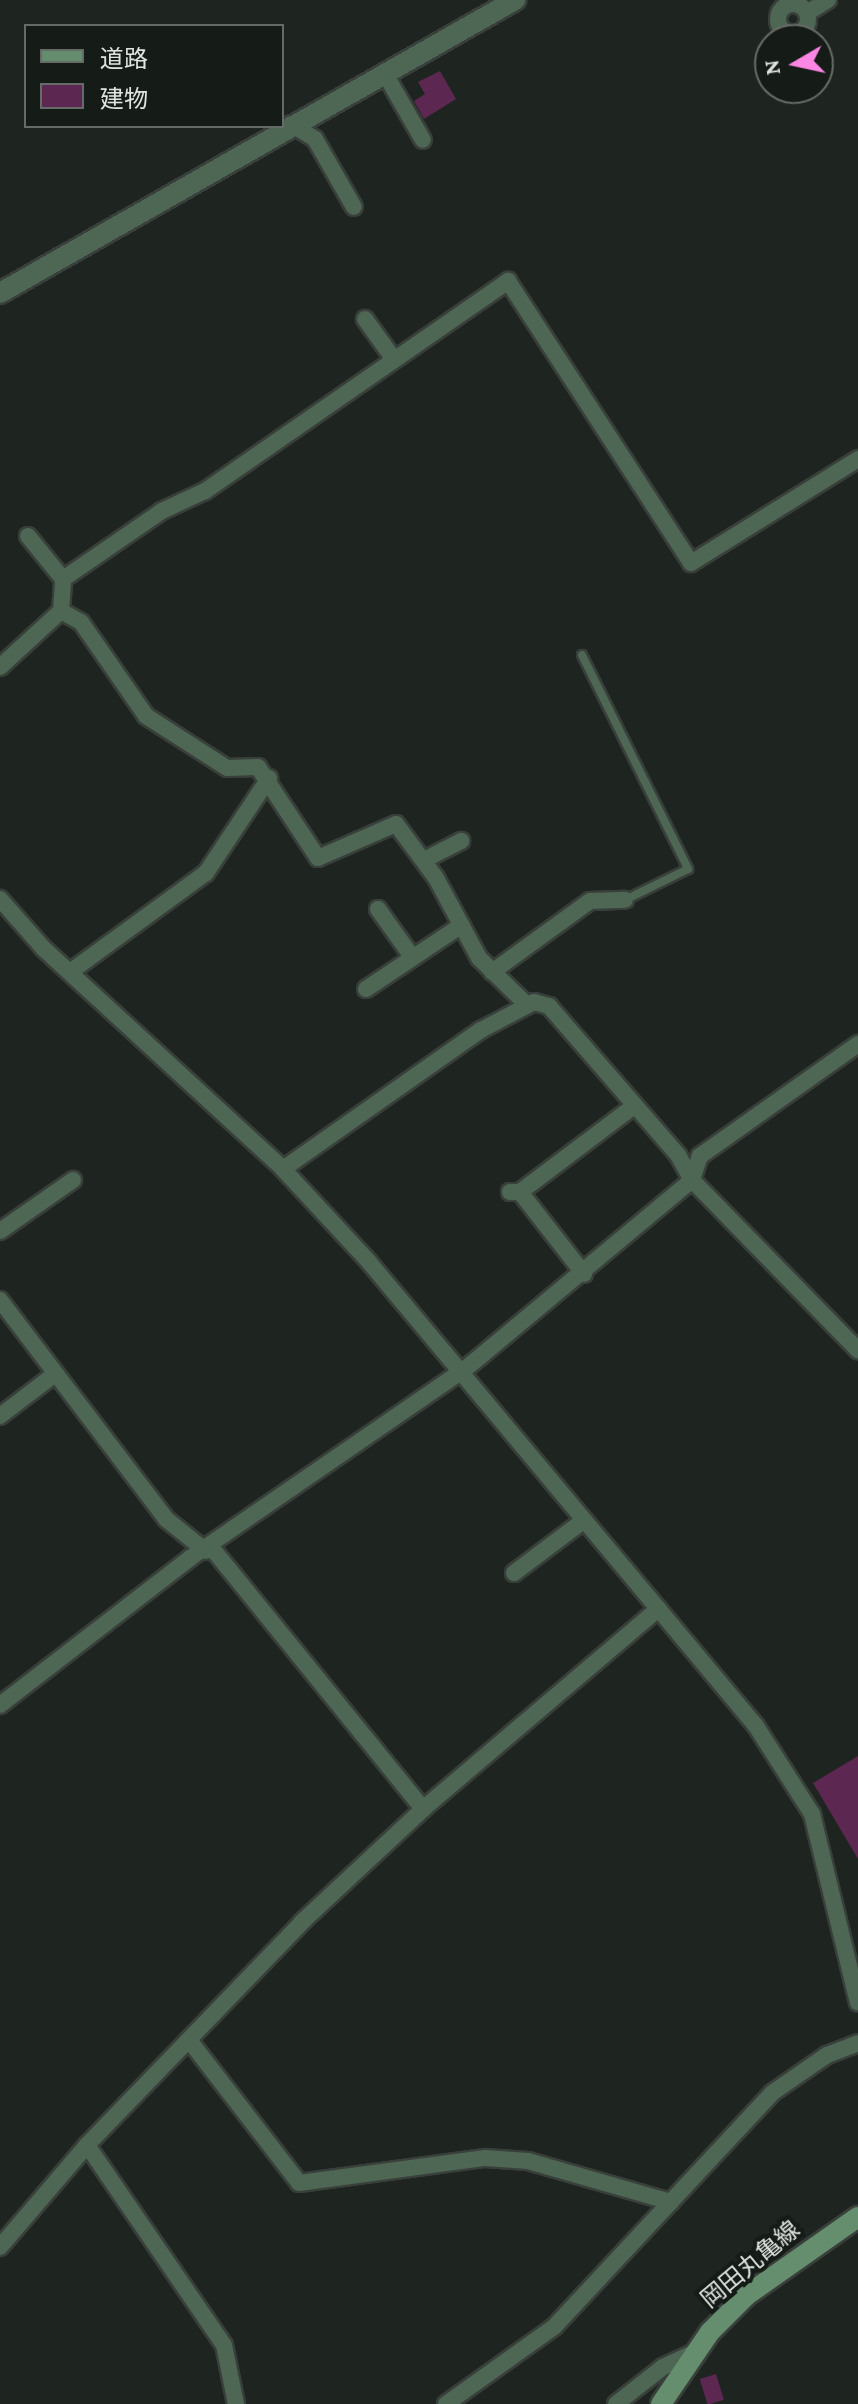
<!DOCTYPE html>
<html>
<head>
<meta charset="utf-8">
<style>
	body { margin:0 }
	#map { position:relative; width:858px; height:2404px; overflow:hidden; background:#1e241f; font-family:"Crimson Pro","Noto Sans JP",serif }
	div>[style] { position:absolute }
	.building>* { inset:0; background:#5c2751; transform-origin:0 0 }
	.roads { filter:drop-shadow(2px 0 #393f3a) drop-shadow(-2px 0 #393f3a) drop-shadow(0 2px #393f3a) drop-shadow(0 -2px #393f3a) }
	.service>* { height:8px; margin:-4px; padding:0 4px; transform-origin:4px; border-radius:4px; background:#4e6754 }
	.minor>* { height:16px; margin:-8px; padding:0 8px; transform-origin:8px; border-radius:8px; background:#4e6754 }
	.minor>.ring { margin:-8px; padding:0; box-sizing:content-box; background:none; border:16px solid #4e6754; border-radius:50% }
	.tertiary>* { height:20px; margin:-10px; padding:0 10px; transform-origin:10px; border-radius:10px; background:#4e6754 }
	.secondary>* { height:20px; margin:-10px; padding:0 10px; transform-origin:10px; border-radius:10px; background:#658e6f }
	span { translate:-50% -50%; white-space:nowrap; text-align:center; line-height:1.15; -webkit-text-stroke:8px #151b16; paint-order:stroke }
	.street-label { font-size:24px; color:#e0e4e1 }
	.legend { position:absolute; left:24px; top:24px; width:260px; height:104px; box-sizing:border-box; background:#151b16; border:2px solid #666b67; margin:0; padding:10px 14px; list-style:none; font-size:24px; color:#e0e4e1 }
	.legend li { display:flex; align-items:center; gap:16px; height:40px }
	.legend b { width:40px; border:2px solid #666b67 }
	.north { position:absolute; left:754px; top:24px; width:80px; height:80px; box-sizing:border-box; background:#151b16; border:2px solid #666b67; border-radius:50%; rotate:261deg; font-size:22px; font-weight:700; line-height:32px; text-align:center; color:#e0e4e1 }
	.north::after { content:''; display:block; margin:auto; width:28px; height:36px; background:#fc86e4; clip-path:polygon(50% 0,100% 100%,50% 72%,0 100%) }
</style>
</head>
<body>
<div id="map">
	<div class="building">
		<div style="clip-path:polygon(440px 71px,456px 99px,424px 119px,414px 101px,425px 94px,418px 82px)"></div>
		<div style="clip-path:polygon(858px 1756px,858px 1859px,813px 1783px)"></div>
		<div style="left:716px;top:2374px;width:27px;height:17px;rotate:73deg"></div>
	</div>
	<div class="roads">
		<div class="service">
			<div style="left:582px;top:655px;width:239px;rotate:63.6deg"></div>
			<div style="left:688px;top:869px;width:70px;rotate:153.8deg"></div>
		</div>
		<div class="minor">
			<div class="ring" style="left:778px;top:4px;width:14px;height:14px"></div>
			<div style="left:807px;top:13px;width:25px;rotate:-32deg"></div>
			<div style="left:384px;top:72px;width:78px;rotate:60.2deg"></div>
			<div style="left:291px;top:124px;width:28px;rotate:32deg"></div>
			<div style="left:315px;top:139px;width:78px;rotate:60.2deg"></div>
			<div style="left:365px;top:319px;width:48px;rotate:54.3deg"></div>
			<div style="left:28px;top:536px;width:55px;rotate:50.9deg"></div>
			<div style="left:61px;top:611px;width:23px;rotate:29deg"></div>
			<div style="left:81px;top:622px;width:114px;rotate:55.3deg"></div>
			<div style="left:146px;top:716px;width:96px;rotate:32.7deg"></div>
			<div style="left:227px;top:768px;width:31px;rotate:-2deg"></div>
			<div style="left:258px;top:767px;width:109px;rotate:56.6deg"></div>
			<div style="left:318px;top:858px;width:85px;rotate:-23.6deg"></div>
			<div style="left:396px;top:824px;width:67px;rotate:53.5deg"></div>
			<div style="left:436px;top:878px;width:91px;rotate:61.7deg"></div>
			<div style="left:479px;top:958px;width:67px;rotate:44.4deg"></div>
			<div style="left:0;top:667px;width:83px;rotate:-42.6deg"></div>
			<div style="left:61px;top:611px;width:32px;rotate:-86deg"></div>
			<div style="left:63px;top:579px;width:120px;rotate:-34.5deg"></div>
			<div style="left:162px;top:511px;width:47px;rotate:-24.9deg"></div>
			<div style="left:205px;top:491px;width:369px;rotate:-34.7deg"></div>
			<div style="left:508px;top:281px;width:336px;rotate:57deg"></div>
			<div style="left:691px;top:563px;width:197px;rotate:-31.9deg"></div>
			<div style="left:424px;top:860px;width:42px;rotate:-27.2deg"></div>
			<div style="left:0;top:899px;width:65px;rotate:48.7deg"></div>
			<div style="left:43px;top:948px;width:326px;rotate:42.6deg"></div>
			<div style="left:283px;top:1169px;width:127px;rotate:47.2deg"></div>
			<div style="left:369px;top:1262px;width:604px;rotate:50.17deg"></div>
			<div style="left:756px;top:1726px;width:104px;rotate:57.5deg"></div>
			<div style="left:812px;top:1814px;width:194px;rotate:76.3deg"></div>
			<div style="left:378px;top:909px;width:60px;rotate:54.5deg"></div>
			<div style="left:70px;top:972px;width:168px;rotate:-36.1deg"></div>
			<div style="left:206px;top:873px;width:114px;rotate:-56.4deg"></div>
			<div style="left:492px;top:972px;width:121px;rotate:-35.9deg"></div>
			<div style="left:590px;top:901px;width:35px;rotate:-2deg"></div>
			<div style="left:366px;top:989px;width:115px;rotate:-33.7deg"></div>
			<div style="left:283px;top:1169px;width:242px;rotate:-35.1deg"></div>
			<div style="left:481px;top:1030px;width:60px;rotate:-27.8deg"></div>
			<div style="left:534px;top:1002px;width:16px;rotate:15deg"></div>
			<div style="left:549px;top:1006px;width:197px;rotate:49.1deg"></div>
			<div style="left:678px;top:1155px;width:29px;rotate:61deg"></div>
			<div style="left:692px;top:1180px;width:238px;rotate:45.7deg"></div>
			<div style="left:510px;top:1192px;width:10px"></div>
			<div style="left:520px;top:1192px;width:104px;rotate:52deg"></div>
			<div style="left:520px;top:1192px;width:143px;rotate:-37deg"></div>
			<div style="left:0;top:1231px;width:89px;rotate:-34.9deg"></div>
			<div style="left:0;top:1300px;width:275px;rotate:52.8deg"></div>
			<div style="left:166px;top:1519px;width:51px;rotate:38.7deg"></div>
			<div style="left:0;top:1416px;width:69px;rotate:-37.4deg"></div>
			<div style="left:211px;top:1547px;width:337px;rotate:51deg"></div>
			<div style="left:514px;top:1573px;width:86px;rotate:-37deg"></div>
			<div style="left:0;top:1705px;width:240px;rotate:-37.7deg"></div>
			<div style="left:190px;top:1558px;width:332px;rotate:-34.5deg"></div>
			<div style="left:464px;top:1370px;width:297px;rotate:-39.8deg"></div>
			<div style="left:692px;top:1180px;width:25px;rotate:-72deg"></div>
			<div style="left:700px;top:1156px;width:194px;rotate:-35.3deg"></div>
			<div style="left:189px;top:2040px;width:180px;rotate:52.4deg"></div>
			<div style="left:299px;top:2183px;width:188px;rotate:-7.7deg"></div>
			<div style="left:485px;top:2158px;width:43px;rotate:4deg"></div>
			<div style="left:528px;top:2161px;width:149px;rotate:16deg"></div>
			<div style="left:87px;top:2145px;width:242px;rotate:55.6deg"></div>
			<div style="left:224px;top:2345px;width:60px;rotate:78.5deg"></div>
			<div style="left:0;top:2247px;width:134px;rotate:-49.5deg"></div>
			<div style="left:87px;top:2145px;width:310px;rotate:-46deg"></div>
			<div style="left:302px;top:1922px;width:166px;rotate:-43deg"></div>
			<div style="left:423px;top:1809px;width:309px;rotate:-40.4deg"></div>
			<div style="left:446px;top:2404px;width:133px;rotate:-35.5deg"></div>
			<div style="left:554px;top:2327px;width:320px;rotate:-47deg"></div>
			<div style="left:772px;top:2093px;width:67px;rotate:-34.6deg"></div>
			<div style="left:827px;top:2055px;width:33px;rotate:-21deg"></div>
			<div style="left:616px;top:2404px;width:60px;rotate:-38.2deg"></div>
			<div style="left:663px;top:2367px;width:35px;rotate:-25deg"></div>
		</div>
		<div class="tertiary">
			<div style="left:0;top:293px;width:593px;rotate:-29.64deg"></div>
		</div>
		<div class="secondary">
			<div style="left:661px;top:2404px;width:87px;rotate:-55.8deg"></div>
			<div style="left:710px;top:2332px;width:52px;rotate:-45deg"></div>
			<div style="left:747px;top:2295px;width:136px;rotate:-35.1deg"></div>
		</div>
	</div>
	<div class="street-label">
		<span style="left:750px;top:2264px;rotate:-40deg">岡田丸亀線</span>
	</div>
	<ul class="legend">
	<li><b style="height:10px;background:#658e6f"></b>道路</li>
	<li><b style="height:22px;background:#5c2751"></b>建物</li>
	</ul>
	<div class="north">N</div>
</div>
</body>
</html>
